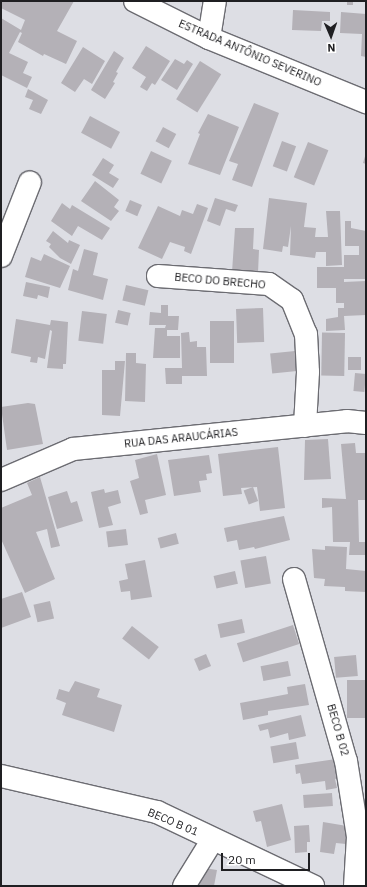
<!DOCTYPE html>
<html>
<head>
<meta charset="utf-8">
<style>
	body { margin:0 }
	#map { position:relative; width:367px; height:887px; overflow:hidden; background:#dddee4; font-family:"IBM Plex Sans",sans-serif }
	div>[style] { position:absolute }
	.building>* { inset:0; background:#b4b1b7; transform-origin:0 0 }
	.roads { filter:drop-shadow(1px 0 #6c6c72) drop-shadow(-1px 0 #6c6c72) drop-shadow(0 1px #6c6c72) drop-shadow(0 -1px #6c6c72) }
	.minor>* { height:22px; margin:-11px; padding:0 11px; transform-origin:11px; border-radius:11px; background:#fff }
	span { translate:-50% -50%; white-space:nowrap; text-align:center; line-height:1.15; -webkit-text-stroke:4px #fff; paint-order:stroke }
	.street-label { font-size:11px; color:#1f1f22 }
	.frame { position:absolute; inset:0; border:2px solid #1f1f22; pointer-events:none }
	.north { position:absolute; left:311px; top:16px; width:40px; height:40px; -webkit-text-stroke:3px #fff; paint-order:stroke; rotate:178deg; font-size:11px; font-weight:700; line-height:16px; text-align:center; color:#1f1f22 }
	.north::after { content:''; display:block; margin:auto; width:14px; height:18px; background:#1f1f22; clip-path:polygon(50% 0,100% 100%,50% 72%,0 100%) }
	.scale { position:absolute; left:221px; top:853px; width:89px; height:18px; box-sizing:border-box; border:2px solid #1f1f22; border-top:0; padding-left:5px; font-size:12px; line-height:14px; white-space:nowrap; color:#1f1f22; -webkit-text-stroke:3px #fff; paint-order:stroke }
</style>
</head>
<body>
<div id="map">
	<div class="building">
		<div style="clip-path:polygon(1px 1px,74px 1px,57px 31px,77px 41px,66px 64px,44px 54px,43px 56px,18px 42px,22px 33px,20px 32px,9px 53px,28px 62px,23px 73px,32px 77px,27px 88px,1px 75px,1px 18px,21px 30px,25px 20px,1px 8px)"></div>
		<div style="left:347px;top:1px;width:6px;height:4px"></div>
		<div style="clip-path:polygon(293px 10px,330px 12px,330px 21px,322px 21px,321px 31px,292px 30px)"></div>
		<div style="clip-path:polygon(341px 12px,366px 14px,366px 57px,361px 56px,362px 34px,340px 33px)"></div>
		<div style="clip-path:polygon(146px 46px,170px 61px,155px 85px,152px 83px,147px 91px,140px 87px,146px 77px,132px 68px)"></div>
		<div style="clip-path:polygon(83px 47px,105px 61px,92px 84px,84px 79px,75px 92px,61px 83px)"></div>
		<div style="clip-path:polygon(114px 51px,124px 58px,116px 72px,118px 73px,113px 82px,115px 83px,105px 99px,91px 90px)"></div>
		<div style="clip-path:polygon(175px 59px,184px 64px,187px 60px,193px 64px,177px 90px,161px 80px)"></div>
		<div style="left:200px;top:61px;width:25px;height:45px;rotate:32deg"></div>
		<div style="clip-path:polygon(28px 89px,48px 100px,41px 114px,29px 109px,33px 100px,25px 97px)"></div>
		<div style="clip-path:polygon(254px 103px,279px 113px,252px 187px,232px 180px,238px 164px,229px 161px)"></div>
		<div style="clip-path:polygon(208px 114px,239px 127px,220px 175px,188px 164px,200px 134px,198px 133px)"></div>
		<div style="left:90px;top:116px;width:34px;height:19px;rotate:28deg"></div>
		<div style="left:163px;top:127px;width:15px;height:16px;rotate:28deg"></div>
		<div style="left:282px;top:141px;width:15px;height:27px;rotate:20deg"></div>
		<div style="left:308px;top:142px;width:22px;height:38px;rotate:22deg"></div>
		<div style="left:151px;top:151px;width:23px;height:25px;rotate:25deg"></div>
		<div style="clip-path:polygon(366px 153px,366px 164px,363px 163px)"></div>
		<div style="clip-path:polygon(103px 158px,114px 165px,109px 173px,119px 179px,113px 188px,92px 175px)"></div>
		<div style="clip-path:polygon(95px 181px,119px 200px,114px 207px,119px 211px,111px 221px,81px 201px)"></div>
		<div style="clip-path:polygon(215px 198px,238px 205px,235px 212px,226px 209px,220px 226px,207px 221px)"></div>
		<div style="clip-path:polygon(269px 198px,307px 203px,304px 227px,316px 228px,315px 237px,328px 237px,326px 211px,340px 211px,342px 265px,326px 266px,326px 252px,316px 252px,315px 258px,290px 255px,291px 226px,288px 247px,283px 246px,282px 252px,263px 249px)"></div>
		<div style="left:130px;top:200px;width:13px;height:12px;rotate:23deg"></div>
		<div style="clip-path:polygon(62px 203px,70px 209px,72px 205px,110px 228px,102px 240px,78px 226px,72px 236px,51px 221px)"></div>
		<div style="clip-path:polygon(197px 204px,208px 208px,191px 254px,184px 251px,185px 247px,170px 242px,162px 259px,138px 248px,158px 206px,180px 216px,182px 210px,193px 214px)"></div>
		<div style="clip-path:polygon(345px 221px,351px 221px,351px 228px,366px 231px,366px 279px,344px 279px,344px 282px,366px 281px,366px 315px,344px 316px,345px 330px,326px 331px,326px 319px,338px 317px,338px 308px,344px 308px,344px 303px,336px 303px,336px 288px,317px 288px,317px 267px,344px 267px,344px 255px,359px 255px,359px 246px,345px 246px)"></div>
		<div style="clip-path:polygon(235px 228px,254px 228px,253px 249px,259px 250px,258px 273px,232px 272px)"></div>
		<div style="clip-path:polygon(53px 231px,68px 243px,69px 240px,80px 245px,71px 264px,60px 258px,49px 247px,51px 244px,46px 241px)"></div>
		<div style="clip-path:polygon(84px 249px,98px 253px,93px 275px,108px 279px,103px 300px,68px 290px,73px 269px,78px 271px)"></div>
		<div style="clip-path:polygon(44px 254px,70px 266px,60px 288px,25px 277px,31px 257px,41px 261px)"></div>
		<div style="clip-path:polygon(26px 282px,50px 287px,48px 298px,38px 295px,37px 299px,23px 296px)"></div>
		<div style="left:126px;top:285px;width:23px;height:16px;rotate:13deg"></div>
		<div style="clip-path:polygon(161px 305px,168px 305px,168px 316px,179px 316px,178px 330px,167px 330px,167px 336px,180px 336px,180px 358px,153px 358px,155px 328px,165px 328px,166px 325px,149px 325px,150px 312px,161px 313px)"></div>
		<div style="left:263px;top:308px;width:34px;height:27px;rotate:88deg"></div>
		<div style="left:118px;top:310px;width:13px;height:13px;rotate:13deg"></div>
		<div style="left:82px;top:311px;width:25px;height:30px;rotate:7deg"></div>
		<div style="clip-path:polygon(16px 319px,50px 325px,51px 320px,68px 322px,66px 364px,63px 364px,63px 369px,47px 368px,52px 331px,50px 330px,45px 359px,38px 357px,37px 363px,30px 362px,31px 357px,11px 353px)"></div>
		<div style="left:210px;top:321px;width:24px;height:42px"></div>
		<div style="clip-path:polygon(189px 332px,190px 342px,197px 341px,197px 347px,206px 347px,207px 376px,182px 376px,182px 384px,166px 384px,165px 368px,182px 368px,181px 333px)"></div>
		<div style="left:345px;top:333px;width:43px;height:23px;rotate:91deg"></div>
		<div style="left:295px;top:351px;width:20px;height:25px;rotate:84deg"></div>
		<div style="clip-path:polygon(126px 353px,136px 353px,136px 363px,146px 364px,145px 402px,125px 401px)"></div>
		<div style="left:348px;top:357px;width:13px;height:13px"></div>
		<div style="clip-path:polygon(115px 361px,125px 361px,120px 416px,102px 415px,102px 370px,115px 370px)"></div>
		<div style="left:355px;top:373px;width:11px;height:18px;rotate:5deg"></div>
		<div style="clip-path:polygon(28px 403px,35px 404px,43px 444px,7px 450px,1px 407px)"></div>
		<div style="clip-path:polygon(328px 439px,331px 479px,304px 480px,305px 440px)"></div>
		<div style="clip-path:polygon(355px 443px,356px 453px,366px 453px,366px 500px,358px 500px,359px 542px,366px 542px,366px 555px,349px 555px,350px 542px,333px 542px,332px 507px,322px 508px,322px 498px,346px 499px,341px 444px)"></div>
		<div style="clip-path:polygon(278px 447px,285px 508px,260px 511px,257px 487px,241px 488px,242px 494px,223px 496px,218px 454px)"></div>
		<div style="clip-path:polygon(157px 454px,166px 495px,145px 500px,148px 513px,140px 515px,130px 481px,139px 478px,135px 460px)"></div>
		<div style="clip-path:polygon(209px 455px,212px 473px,206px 474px,207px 480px,199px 481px,201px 492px,174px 496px,168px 460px)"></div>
		<div style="clip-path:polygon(40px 477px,60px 546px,51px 548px,47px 529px,36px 532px,55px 579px,25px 593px,1px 539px,1px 508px,32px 495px,27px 483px)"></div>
		<div style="left:253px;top:487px;width:15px;height:10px;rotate:70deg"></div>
		<div style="clip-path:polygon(104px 489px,105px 493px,118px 490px,121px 503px,108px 507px,113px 525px,99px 528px,91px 492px)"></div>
		<div style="clip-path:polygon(67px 491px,71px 503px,77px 501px,83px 521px,57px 529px,48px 497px)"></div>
		<div style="clip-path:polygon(284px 516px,290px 540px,255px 549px,254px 547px,239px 550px,237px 540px,227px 542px,224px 528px)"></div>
		<div style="left:126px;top:529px;width:16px;height:20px;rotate:83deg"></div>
		<div style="left:176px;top:533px;width:11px;height:19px;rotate:75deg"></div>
		<div style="clip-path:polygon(325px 546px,347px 547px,346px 569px,366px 571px,366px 592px,345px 591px,345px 587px,324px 586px,325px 579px,314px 578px,312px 549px,325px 550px)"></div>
		<div style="left:266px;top:556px;width:28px;height:26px;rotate:80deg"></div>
		<div style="clip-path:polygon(145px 560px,152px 597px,131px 600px,130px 591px,121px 592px,119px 581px,128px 579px,125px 564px)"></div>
		<div style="left:235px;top:571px;width:13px;height:22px;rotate:77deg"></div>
		<div style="clip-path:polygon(22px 592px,31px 617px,1px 628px,1px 599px)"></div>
		<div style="left:50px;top:601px;width:18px;height:17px;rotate:77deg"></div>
		<div style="left:242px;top:619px;width:14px;height:25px;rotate:78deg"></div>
		<div style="left:293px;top:625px;width:20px;height:59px;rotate:72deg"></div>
		<div style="left:132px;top:626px;width:34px;height:16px;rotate:38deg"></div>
		<div style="left:206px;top:654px;width:13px;height:13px;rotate:67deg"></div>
		<div style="left:356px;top:655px;width:21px;height:22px;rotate:85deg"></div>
		<div style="left:288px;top:661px;width:15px;height:28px;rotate:79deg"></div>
		<div style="left:366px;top:680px;width:38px;height:19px;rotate:90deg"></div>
		<div style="clip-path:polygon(75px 681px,100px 689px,97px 697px,122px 705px,114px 732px,62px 715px,66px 703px,56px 699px,59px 689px,69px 692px)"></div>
		<div style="clip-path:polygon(305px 684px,309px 705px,268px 711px,268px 715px,243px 720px,240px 703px,288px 694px,287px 687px)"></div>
		<div style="clip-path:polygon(301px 715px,306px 736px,289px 740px,288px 733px,270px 738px,268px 729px,260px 731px,258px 725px)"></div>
		<div style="left:296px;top:742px;width:17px;height:26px;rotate:80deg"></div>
		<div style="clip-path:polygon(336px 759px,338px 778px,335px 779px,337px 788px,326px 790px,325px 781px,302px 784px,300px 773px,296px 774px,295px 765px)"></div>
		<div style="left:332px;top:793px;width:13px;height:29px;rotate:86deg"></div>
		<div style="clip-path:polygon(282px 804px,291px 840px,267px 847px,261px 821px,256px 822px,253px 811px)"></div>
		<div style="clip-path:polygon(323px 822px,347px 826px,346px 844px,336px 843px,334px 854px,320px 852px)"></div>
		<div style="clip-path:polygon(309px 825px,310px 842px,307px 842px,307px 852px,295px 853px,294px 826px)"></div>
		<div style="clip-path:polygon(204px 868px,217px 870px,214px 886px,199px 886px)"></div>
	</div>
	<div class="roads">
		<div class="minor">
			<div style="left:135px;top:1px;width:83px;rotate:26.6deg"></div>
			<div style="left:209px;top:38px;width:170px;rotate:22.2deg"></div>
			<div style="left:209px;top:38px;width:37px;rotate:-81deg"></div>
			<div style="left:1px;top:256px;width:79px;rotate:-68.6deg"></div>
			<div style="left:158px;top:276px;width:111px;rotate:4.1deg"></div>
			<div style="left:269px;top:284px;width:28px;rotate:35deg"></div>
			<div style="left:292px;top:300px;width:37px;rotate:68deg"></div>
			<div style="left:306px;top:334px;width:38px;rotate:87deg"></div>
			<div style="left:308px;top:372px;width:54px;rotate:93.2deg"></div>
			<div style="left:1px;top:480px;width:78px;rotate:-23.3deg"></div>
			<div style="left:73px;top:449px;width:275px;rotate:-5.8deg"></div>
			<div style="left:347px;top:421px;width:19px;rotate:6deg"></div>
			<div style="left:294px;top:579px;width:189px;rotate:74.1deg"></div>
			<div style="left:346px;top:761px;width:77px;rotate:81deg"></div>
			<div style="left:358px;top:837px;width:49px;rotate:93.5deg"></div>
			<div style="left:1px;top:776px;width:160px;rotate:13deg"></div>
			<div style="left:157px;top:812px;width:173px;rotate:25.4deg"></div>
			<div style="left:184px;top:886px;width:55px;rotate:-58.3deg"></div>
		</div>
	</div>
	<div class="street-label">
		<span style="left:250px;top:53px;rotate:23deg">ESTRADA ANTÔNIO SEVERINO</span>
		<span style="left:220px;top:281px;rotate:5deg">BECO DO BRECHO</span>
		<span style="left:181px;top:438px;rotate:-6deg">RUA DAS ARAUCÁRIAS</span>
		<span style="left:338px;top:730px;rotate:74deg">BECO B 02</span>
		<span style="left:173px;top:822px;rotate:23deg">BECO B 01</span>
	</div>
	<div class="frame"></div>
	<div class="north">N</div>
	<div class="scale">20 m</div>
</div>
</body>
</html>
